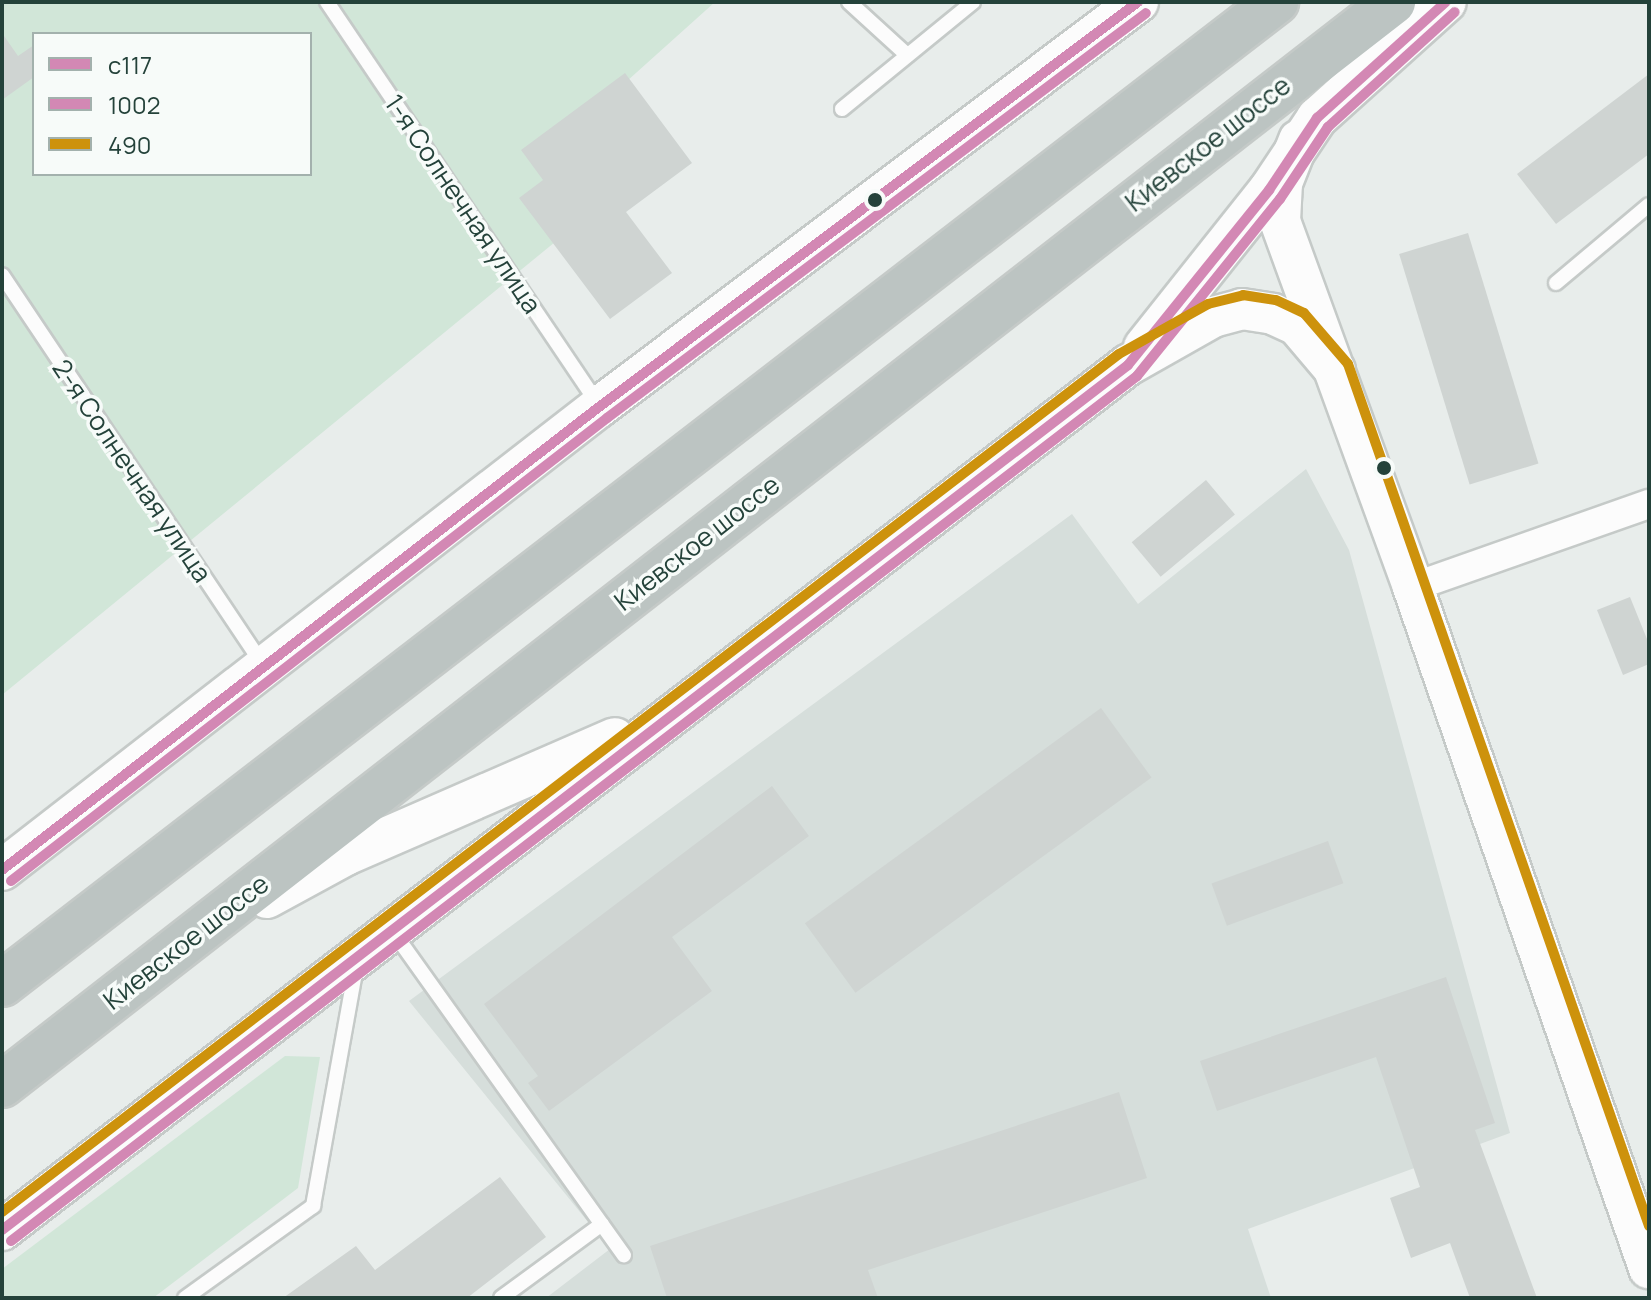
<!DOCTYPE html>
<html>
<head>
<meta charset="utf-8">
<style>
	body { margin:0 }
	#map { position:relative; width:1651px; height:1300px; overflow:hidden; background:#e8edeb; font-family:Manrope,sans-serif }
	div>[style] { position:absolute }
	.built>* { inset:0; background:#d6dedb }
	.green>* { inset:0; background:#d1e6d8 }
	.building>* { inset:0; background:#cfd4d2; transform-origin:0 0 }
	.roads { filter:drop-shadow(2px 0 #c5cac8) drop-shadow(-2px 0 #c5cac8) drop-shadow(0 2px #c5cac8) drop-shadow(0 -2px #c5cac8) }
	.lane>* { height:14px; margin:-7px; padding:0 7px; transform-origin:7px; border-radius:7px; background:#fcfcfc }
	.street>* { height:28px; margin:-14px; padding:0 14px; transform-origin:14px; border-radius:14px; background:#fcfcfc }
	.secondary>* { height:40px; margin:-20px; padding:0 20px; transform-origin:20px; border-radius:20px; background:#fcfcfc }
	.highway>* { height:44px; margin:-22px; padding:0 22px; transform-origin:22px; border-radius:22px; background:#bcc4c2 }
	.bus-1>* { height:10px; margin:-5px; padding:0 5px; transform-origin:5px; border-radius:5px; background:#d388b4 }
	.bus-2>* { height:10px; margin:-5px; padding:0 5px; transform-origin:5px; border-radius:5px; background:#d388b4 }
	.bus-3>* { height:10px; margin:-5px; padding:0 5px; transform-origin:5px; border-radius:5px; background:#cd920c }
	.dots>* { width:22px; height:22px; translate:-50% -50%; box-sizing:border-box; border:4px solid #f7fbf9; border-radius:50% }
	span { translate:-50% -50%; white-space:nowrap; text-align:center; line-height:1.15; -webkit-text-stroke:7px #f7fbf9; paint-order:stroke }
	.street-label { font-size:26px; color:#24423a }
	.frame { position:absolute; inset:0; border:4px solid #24423a; pointer-events:none }
	.legend { position:absolute; left:32px; top:32px; width:280px; height:144px; box-sizing:border-box; background:#f7fbf9; border:2px solid #a3b1ad; margin:0; padding:10px 14px; list-style:none; font-size:24px; color:#24423a }
	.legend li { display:flex; align-items:center; gap:16px; height:40px }
	.legend b { width:40px; border:2px solid #a3b1ad }
</style>
</head>
<body>
<div id="map">
	<div class="built">
		<div style="clip-path:polygon(1306px 469px,1349px 550px,1510px 1133px,1248px 1229px,1271px 1298px,546px 1298px,610px 1249px,409px 1001px,1072px 514px,1138px 604px)"></div>
	</div>
	<div class="green">
		<div style="clip-path:polygon(evenodd,2px 2px,715px 2px,617px 90px,566px 233px,2px 695px,2px 2px,34px 34px,310px 34px,310px 174px,34px 174px,34px 34px)"></div>
		<div style="clip-path:polygon(285px 1056px,320px 1057px,298px 1188px,153px 1298px,2px 1298px,2px 1269px)"></div>
	</div>
	<div class="building">
		<div style="clip-path:polygon(2px 33px,18px 56px,34px 45px,34px 77px,2px 100px)"></div>
		<div style="clip-path:polygon(625px 73px,692px 163px,626px 212px,672px 273px,610px 319px,519px 198px,543px 180px,521px 150px)"></div>
		<div style="clip-path:polygon(1649px 74px,1649px 154px,1556px 224px,1517px 174px)"></div>
		<div style="left:1468px;top:233px;width:241px;height:72px;rotate:73deg"></div>
		<div style="left:1206px;top:480px;width:45px;height:97px;rotate:50deg"></div>
		<div style="clip-path:polygon(1630px 597px,1649px 644px,1649px 664px,1623px 675px,1597px 610px)"></div>
		<div style="left:1101px;top:708px;width:86px;height:366px;rotate:54deg"></div>
		<div style="clip-path:polygon(772px 786px,809px 836px,672px 937px,712px 991px,549px 1111px,528px 1083px,538px 1076px,484px 1004px)"></div>
		<div style="left:1328px;top:841px;width:45px;height:124px;rotate:70deg"></div>
		<div style="clip-path:polygon(1446px 977px,1495px 1123px,1475px 1130px,1537px 1298px,1470px 1298px,1450px 1243px,1411px 1258px,1390px 1198px,1420px 1187px,1376px 1057px,1217px 1111px,1200px 1061px)"></div>
		<div style="clip-path:polygon(1119px 1092px,1147px 1178px,868px 1270px,878px 1298px,667px 1298px,650px 1246px)"></div>
		<div style="clip-path:polygon(500px 1177px,546px 1237px,467px 1298px,283px 1298px,356px 1246px,375px 1270px)"></div>
	</div>
	<div class="roads">
		<div class="lane">
			<div style="left:327px;top:2px;width:487px;rotate:56deg"></div>
			<div style="left:849px;top:2px;width:79px;rotate:42.4deg"></div>
			<div style="left:842px;top:109px;width:169px;rotate:-39.2deg"></div>
			<div style="left:2px;top:275px;width:467px;rotate:56.2deg"></div>
			<div style="left:1556px;top:283px;width:121px;rotate:-40deg"></div>
			<div style="left:394px;top:933px;width:396px;rotate:54.5deg"></div>
			<div style="left:185px;top:1298px;width:158px;rotate:-35.7deg"></div>
			<div style="left:313px;top:1206px;width:242px;rotate:-79.8deg"></div>
			<div style="left:501px;top:1298px;width:125px;rotate:-36.2deg"></div>
		</div>
		<div class="street">
			<div style="left:1413px;top:587px;width:250px;rotate:-19.4deg"></div>
		</div>
		<div class="secondary">
			<div style="left:1299px;top:140px;width:46px;rotate:111.6deg"></div>
			<div style="left:1282px;top:183px;width:38px;rotate:93deg"></div>
			<div style="left:1280px;top:221px;width:389px;rotate:70deg"></div>
			<div style="left:1413px;top:587px;width:721px;rotate:70.89deg"></div>
			<div style="left:1144px;top:347px;width:201px;rotate:-51.5deg"></div>
			<div style="left:1269px;top:190px;width:87px;rotate:-56.3deg"></div>
			<div style="left:1317px;top:118px;width:173px;rotate:-42deg"></div>
			<div style="left:2px;top:870px;width:755px;rotate:-37.8deg"></div>
			<div style="left:599px;top:407px;width:674px;rotate:-36.92deg"></div>
			<div style="left:267px;top:898px;width:90px;rotate:-28.6deg"></div>
			<div style="left:346px;top:855px;width:293px;rotate:-23.5deg"></div>
			<div style="left:2px;top:1230px;width:1420px;rotate:-37.53deg"></div>
			<div style="left:1128px;top:365px;width:98px;rotate:-29.5deg"></div>
			<div style="left:1213px;top:317px;width:30px;rotate:-15deg"></div>
			<div style="left:1242px;top:309px;width:31px;rotate:9deg"></div>
			<div style="left:1273px;top:314px;width:26px;rotate:25deg"></div>
			<div style="left:1297px;top:325px;width:59px;rotate:49.8deg"></div>
		</div>
		<div class="highway">
			<div style="left:2px;top:984px;width:1609px;rotate:-37.63deg"></div>
			<div style="left:2px;top:1085px;width:1763px;rotate:-37.9deg"></div>
		</div>
	</div>
	<div class="bus-1">
		<div style="left:2px;top:870px;width:755px;rotate:-37.8deg"></div>
		<div style="left:599px;top:407px;width:674px;rotate:-36.92deg"></div>
		<div style="left:2px;top:1230px;width:1420px;rotate:-37.53deg"></div>
		<div style="left:1128px;top:365px;width:225px;rotate:-51.1deg"></div>
		<div style="left:1269px;top:190px;width:87px;rotate:-56.3deg"></div>
		<div style="left:1317px;top:118px;width:173px;rotate:-42deg"></div>
	</div>
	<div class="bus-2">
		<div style="left:11px;top:881px;width:755px;rotate:-37.84deg"></div>
		<div style="left:607px;top:418px;width:674px;rotate:-36.92deg"></div>
		<div style="left:11px;top:1241px;width:1420px;rotate:-37.53deg"></div>
		<div style="left:1137px;top:376px;width:228px;rotate:-51.1deg"></div>
		<div style="left:1280px;top:199px;width:87px;rotate:-56.3deg"></div>
		<div style="left:1328px;top:127px;width:171px;rotate:-42.2deg"></div>
	</div>
	<div class="bus-3">
		<div style="left:2px;top:1212px;width:1408px;rotate:-37.53deg"></div>
		<div style="left:1119px;top:354px;width:102px;rotate:-29.3deg"></div>
		<div style="left:1208px;top:304px;width:36px;rotate:-14deg"></div>
		<div style="left:1243px;top:295px;width:33px;rotate:9deg"></div>
		<div style="left:1276px;top:300px;width:31px;rotate:25deg"></div>
		<div style="left:1304px;top:313px;width:67px;rotate:49.2deg"></div>
		<div style="left:1348px;top:364px;width:913px;rotate:70.75deg"></div>
	</div>
	<div class="dots">
		<div style="left:875px;top:200px;background:#24423a"></div>
		<div style="left:1384px;top:468px;background:#24423a"></div>
	</div>
	<div class="street-label">
		<span style="left:1208px;top:144px;rotate:-38deg">Киевское шоссе</span>
		<span style="left:463px;top:204px;rotate:56deg">1-я Солнечная улица</span>
		<span style="left:132px;top:471px;rotate:56deg">2-я Солнечная улица</span>
		<span style="left:697px;top:543px;rotate:-38deg">Киевское шоссе</span>
		<span style="left:186px;top:942px;rotate:-38deg">Киевское шоссе</span>
	</div>
	<div class="frame"></div>
	<ul class="legend">
	<li><b style="height:10px;background:#d388b4"></b>с117</li>
	<li><b style="height:10px;background:#d388b4"></b>1002</li>
	<li><b style="height:10px;background:#cd920c"></b>490</li>
	</ul>
</div>
</body>
</html>
